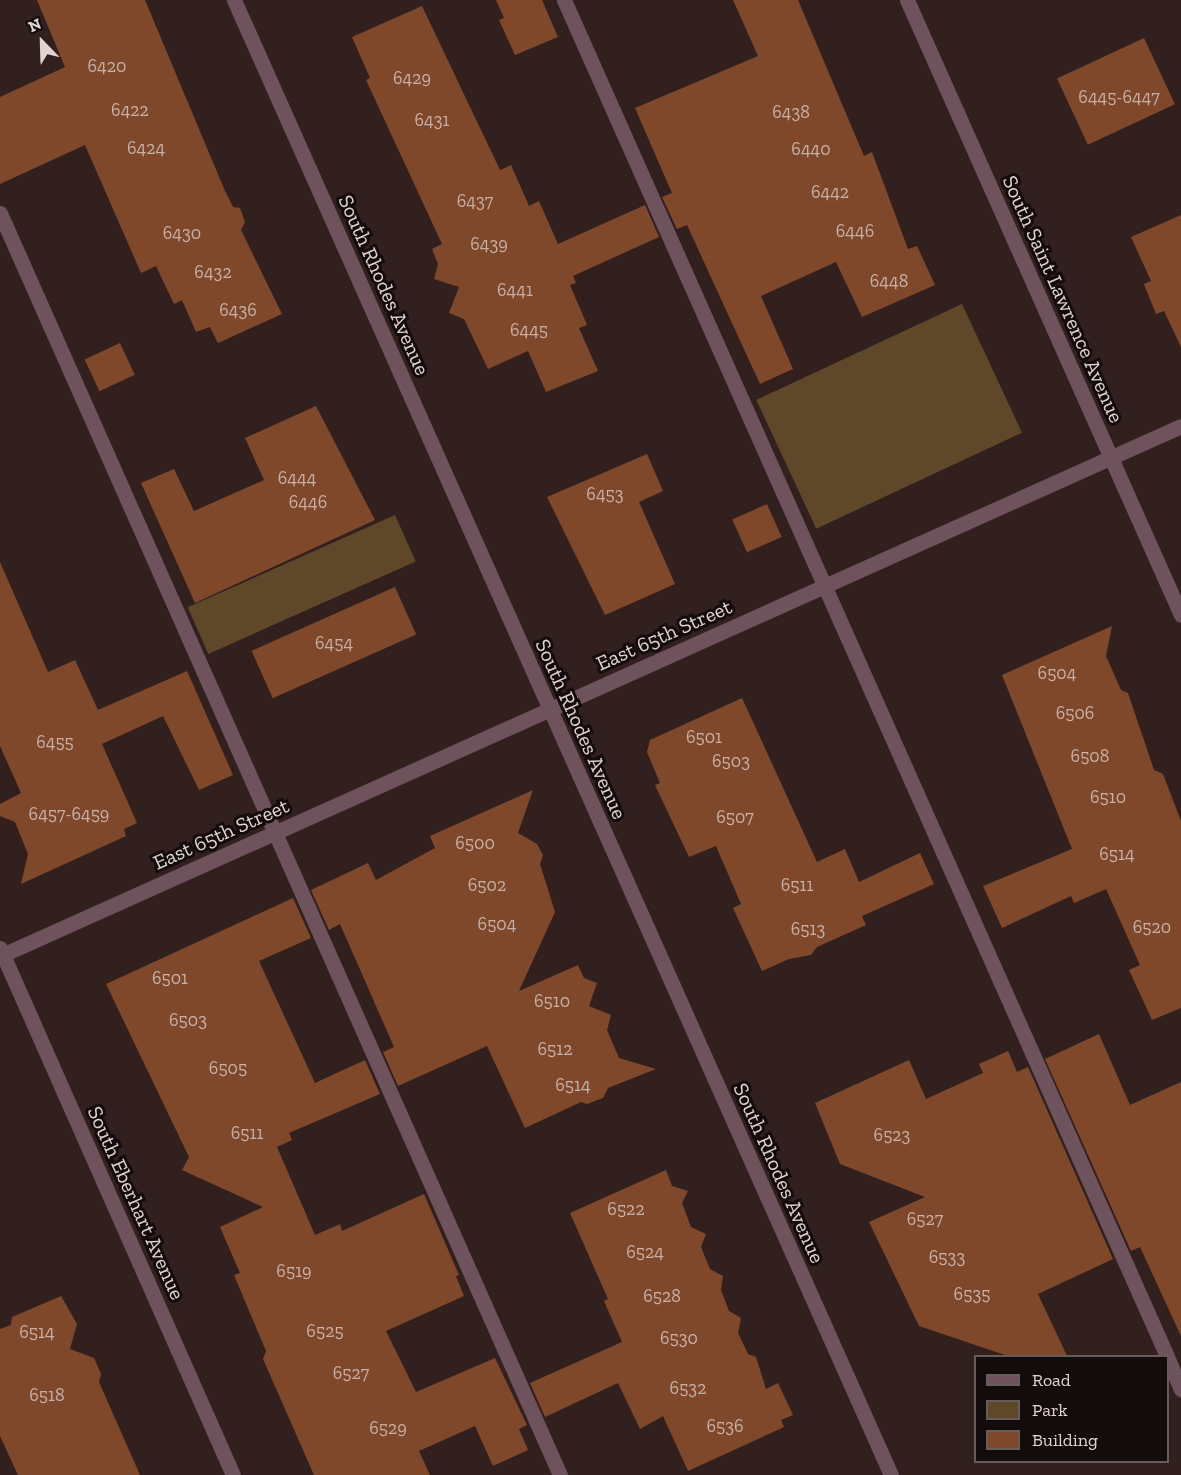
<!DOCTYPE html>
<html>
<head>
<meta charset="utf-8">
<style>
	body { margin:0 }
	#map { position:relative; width:1181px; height:1475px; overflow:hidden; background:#32201f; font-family:"Zilla Slab",serif }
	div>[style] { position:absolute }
	.green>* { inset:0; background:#5f4829; transform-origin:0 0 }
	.building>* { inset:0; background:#7f482a; transform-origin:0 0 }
	.service>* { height:15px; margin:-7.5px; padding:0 7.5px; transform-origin:7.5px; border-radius:7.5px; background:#6e525c }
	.minor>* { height:15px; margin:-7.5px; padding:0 7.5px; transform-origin:7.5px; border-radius:7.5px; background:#6e525c }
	span { translate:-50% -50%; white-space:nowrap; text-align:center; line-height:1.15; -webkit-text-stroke:6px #140c0c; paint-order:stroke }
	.number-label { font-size:18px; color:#c8b0a8 }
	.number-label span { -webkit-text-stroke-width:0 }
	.street-label { font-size:21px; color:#e0d3d2 }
	.legend { position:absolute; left:974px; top:1355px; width:195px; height:108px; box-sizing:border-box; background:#140c0c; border:2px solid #665c5b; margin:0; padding:8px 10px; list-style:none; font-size:18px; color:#e0d3d2 }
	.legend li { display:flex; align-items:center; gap:12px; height:30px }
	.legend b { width:30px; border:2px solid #665c5b }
	.north { position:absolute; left:12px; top:12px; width:60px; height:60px; -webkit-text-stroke:4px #140c0c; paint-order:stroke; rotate:337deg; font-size:16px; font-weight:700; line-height:24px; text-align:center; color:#e0d3d2 }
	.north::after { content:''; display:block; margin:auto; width:21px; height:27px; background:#e0d3d2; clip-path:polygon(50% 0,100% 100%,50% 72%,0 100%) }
</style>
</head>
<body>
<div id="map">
	<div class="green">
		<div style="left:962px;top:304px;width:142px;height:227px;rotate:65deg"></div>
		<div style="left:395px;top:515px;width:51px;height:227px;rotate:66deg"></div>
	</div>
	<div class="building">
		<div style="clip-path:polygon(37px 0,145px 0,225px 191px,233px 207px,240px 208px,245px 222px,241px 230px,282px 314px,218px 343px,210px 327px,196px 332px,182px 300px,174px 304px,156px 266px,141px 273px,85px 145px,0 184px,0 97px,65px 67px)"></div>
		<div style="clip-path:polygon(496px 0,542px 0,558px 37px,515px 55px,499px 20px,504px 18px)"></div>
		<div style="clip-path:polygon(733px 0,798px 0,864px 156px,872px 152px,908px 249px,917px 246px,935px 285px,862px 317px,836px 262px,761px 296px,793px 369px,760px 384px,687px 225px,677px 229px,662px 197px,672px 193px,635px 108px,758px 56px)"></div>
		<div style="clip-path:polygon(422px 6px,500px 170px,511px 165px,529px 206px,539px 201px,558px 244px,645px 205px,659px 237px,573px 276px,576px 283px,570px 285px,587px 325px,579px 328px,598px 371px,546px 392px,528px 351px,488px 369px,464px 319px,449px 313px,459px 287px,434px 279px,438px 264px,432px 249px,442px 244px,366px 80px,370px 78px,352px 37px)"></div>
		<div style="left:1144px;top:38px;width:73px;height:96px;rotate:65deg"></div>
		<div style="clip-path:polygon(1181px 215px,1181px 347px,1164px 311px,1156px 314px,1144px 284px,1151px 281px,1131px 237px)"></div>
		<div style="left:120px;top:343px;width:35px;height:39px;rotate:65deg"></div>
		<div style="clip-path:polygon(316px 406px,375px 520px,195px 603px,141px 483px,174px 469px,194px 511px,264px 480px,245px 438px)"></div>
		<div style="clip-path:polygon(647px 454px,663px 491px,639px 502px,675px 584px,605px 615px,547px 497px)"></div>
		<div style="left:767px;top:504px;width:36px;height:38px;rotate:66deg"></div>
		<div style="clip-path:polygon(0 562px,48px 672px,75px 660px,98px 710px,187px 671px,233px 775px,199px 790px,163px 716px,102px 744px,137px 823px,124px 829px,126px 836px,21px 884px,28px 854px,15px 822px,0 816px,0 804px,21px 793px,0 746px)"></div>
		<div style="left:395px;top:587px;width:52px;height:157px;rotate:66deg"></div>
		<div style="clip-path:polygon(1112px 626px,1106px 656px,1121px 690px,1128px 693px,1154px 770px,1163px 774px,1181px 821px,1181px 1008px,1152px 1020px,1129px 970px,1140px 965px,1106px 889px,1074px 903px,1071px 896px,1002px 928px,983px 886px,1072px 849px,1002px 675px)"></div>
		<div style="clip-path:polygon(742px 698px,817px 862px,845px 849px,859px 882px,920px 853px,934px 884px,862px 916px,866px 925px,817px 947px,811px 955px,789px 959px,762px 971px,733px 908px,741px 904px,716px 846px,689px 857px,655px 785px,660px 783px,647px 752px,650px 740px)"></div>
		<div style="clip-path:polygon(533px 790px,518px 833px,537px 844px,543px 855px,540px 864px,555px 912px,519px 991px,578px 965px,584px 978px,597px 983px,589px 1006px,611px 1015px,607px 1030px,619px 1058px,656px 1069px,608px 1088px,603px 1098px,587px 1104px,581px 1102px,525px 1128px,487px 1046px,398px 1086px,383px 1052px,394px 1047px,340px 924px,329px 930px,311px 890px,368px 863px,376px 880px,435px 848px,430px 836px)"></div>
		<div style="clip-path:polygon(293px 898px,311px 938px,259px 961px,315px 1083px,365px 1060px,380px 1094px,289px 1133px,292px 1140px,277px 1147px,315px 1235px,340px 1224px,342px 1231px,424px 1194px,459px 1275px,456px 1276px,464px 1296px,386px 1331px,416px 1392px,495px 1358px,527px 1425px,519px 1429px,528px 1450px,493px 1466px,475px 1426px,419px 1451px,430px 1475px,314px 1475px,263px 1359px,266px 1351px,234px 1275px,240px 1273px,220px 1227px,263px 1207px,182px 1170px,189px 1157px,106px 984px)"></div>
		<div style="clip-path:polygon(1099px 1034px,1130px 1105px,1181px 1082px,1181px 1336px,1140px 1247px,1131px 1251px,1045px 1059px)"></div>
		<div style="clip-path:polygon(1008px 1051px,1017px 1072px,1028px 1067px,1113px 1259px,1038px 1294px,1067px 1356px,1008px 1356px,919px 1326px,869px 1222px,925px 1197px,840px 1164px,815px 1103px,909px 1060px,926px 1099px,983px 1073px,979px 1064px)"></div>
		<div style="clip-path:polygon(666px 1170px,672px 1186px,688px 1191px,682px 1203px,691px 1227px,706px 1234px,701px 1247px,710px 1269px,723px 1276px,721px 1290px,729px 1311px,741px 1318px,738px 1333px,748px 1354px,756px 1357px,766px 1389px,778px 1383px,793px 1415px,781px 1420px,784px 1427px,688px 1471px,663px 1416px,640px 1429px,618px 1383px,545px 1417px,530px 1383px,622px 1342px,604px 1301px,608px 1299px,570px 1213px)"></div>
		<div style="clip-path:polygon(61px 1296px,77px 1324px,70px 1349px,94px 1358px,101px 1374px,99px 1382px,140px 1475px,18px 1475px,0 1436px,0 1329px,11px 1325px,12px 1317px)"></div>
	</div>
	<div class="service">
		<div style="left:564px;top:0;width:1484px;rotate:66.03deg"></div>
		<div style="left:0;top:213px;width:1381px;rotate:66.07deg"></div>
		<div style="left:1168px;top:1359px;width:33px;rotate:67deg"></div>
	</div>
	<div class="minor">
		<div style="left:234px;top:0;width:1615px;rotate:65.99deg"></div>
		<div style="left:907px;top:0;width:673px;rotate:65.99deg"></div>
		<div style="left:0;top:948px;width:576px;rotate:66.15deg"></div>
		<div style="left:0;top:956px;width:1294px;rotate:-24.17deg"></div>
	</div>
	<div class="number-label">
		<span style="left:107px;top:66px">6420</span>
		<span style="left:412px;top:78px">6429</span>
		<span style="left:1119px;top:97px">6445-6447</span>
		<span style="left:130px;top:110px">6422</span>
		<span style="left:791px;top:112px">6438</span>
		<span style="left:432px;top:120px">6431</span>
		<span style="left:146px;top:148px">6424</span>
		<span style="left:811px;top:149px">6440</span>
		<span style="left:830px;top:192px">6442</span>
		<span style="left:475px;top:201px">6437</span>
		<span style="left:855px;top:231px">6446</span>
		<span style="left:182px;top:233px">6430</span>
		<span style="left:489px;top:244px">6439</span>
		<span style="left:213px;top:272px">6432</span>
		<span style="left:889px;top:281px">6448</span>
		<span style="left:515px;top:290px">6441</span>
		<span style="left:238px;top:310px">6436</span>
		<span style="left:529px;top:330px">6445</span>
		<span style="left:297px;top:478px">6444</span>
		<span style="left:605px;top:494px">6453</span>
		<span style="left:308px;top:502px">6446</span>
		<span style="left:334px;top:643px">6454</span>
		<span style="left:1057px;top:673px">6504</span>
		<span style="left:1075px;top:713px">6506</span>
		<span style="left:704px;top:737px">6501</span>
		<span style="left:55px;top:742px">6455</span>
		<span style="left:1090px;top:756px">6508</span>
		<span style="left:731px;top:761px">6503</span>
		<span style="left:1108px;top:797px">6510</span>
		<span style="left:69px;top:814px">6457-6459</span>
		<span style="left:735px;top:817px">6507</span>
		<span style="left:475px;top:843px">6500</span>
		<span style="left:1117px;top:854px">6514</span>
		<span style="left:487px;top:885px">6502</span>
		<span style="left:797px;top:885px">6511</span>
		<span style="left:497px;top:924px">6504</span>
		<span style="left:1152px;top:927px">6520</span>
		<span style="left:808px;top:929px">6513</span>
		<span style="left:170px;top:978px">6501</span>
		<span style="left:552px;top:1001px">6510</span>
		<span style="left:188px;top:1020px">6503</span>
		<span style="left:555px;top:1049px">6512</span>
		<span style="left:228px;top:1068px">6505</span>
		<span style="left:573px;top:1085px">6514</span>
		<span style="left:247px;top:1133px">6511</span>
		<span style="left:892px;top:1135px">6523</span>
		<span style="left:626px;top:1209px">6522</span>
		<span style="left:925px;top:1219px">6527</span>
		<span style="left:645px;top:1252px">6524</span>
		<span style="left:947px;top:1257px">6533</span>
		<span style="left:294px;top:1271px">6519</span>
		<span style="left:972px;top:1294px">6535</span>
		<span style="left:662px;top:1296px">6528</span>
		<span style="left:325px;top:1331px">6525</span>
		<span style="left:37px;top:1332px">6514</span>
		<span style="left:679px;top:1338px">6530</span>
		<span style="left:351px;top:1373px">6527</span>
		<span style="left:688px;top:1388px">6532</span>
		<span style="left:47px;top:1395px">6518</span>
		<span style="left:725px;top:1426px">6536</span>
		<span style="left:388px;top:1428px">6529</span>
	</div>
	<div class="street-label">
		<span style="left:384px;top:285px;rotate:66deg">South Rhodes Avenue</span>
		<span style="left:1063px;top:299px;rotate:66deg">South Saint Lawrence Avenue</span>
		<span style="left:664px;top:635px;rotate:-24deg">East 65th Street</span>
		<span style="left:581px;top:729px;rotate:66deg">South Rhodes Avenue</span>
		<span style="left:221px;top:834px;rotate:-24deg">East 65th Street</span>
		<span style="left:779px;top:1173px;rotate:66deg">South Rhodes Avenue</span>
		<span style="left:136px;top:1203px;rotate:66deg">South Eberhart Avenue</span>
	</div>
	<ul class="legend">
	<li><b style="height:8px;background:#6e525c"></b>Road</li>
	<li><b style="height:16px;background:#5f4829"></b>Park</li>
	<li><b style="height:16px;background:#7f482a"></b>Building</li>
	</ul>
	<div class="north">N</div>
</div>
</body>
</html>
